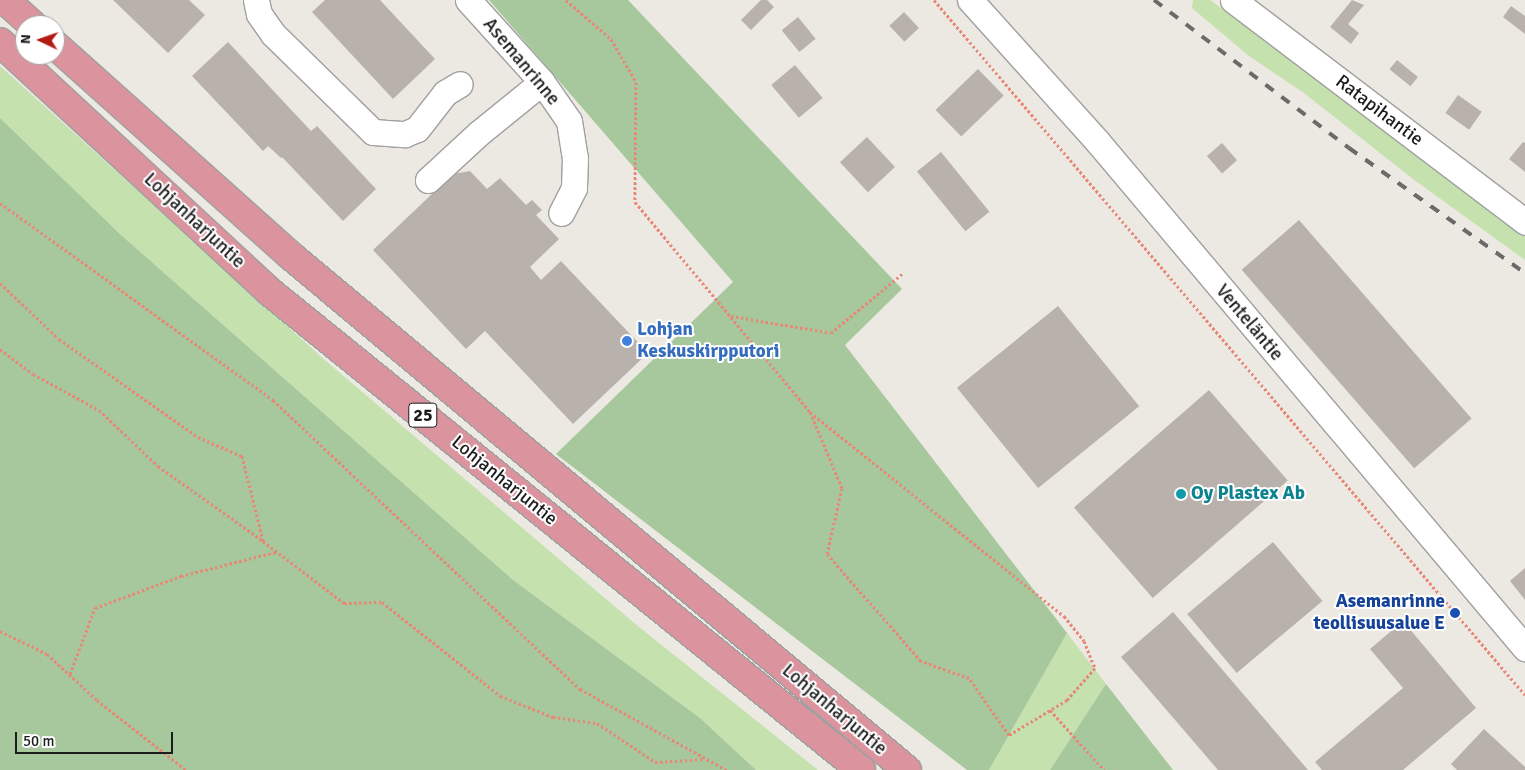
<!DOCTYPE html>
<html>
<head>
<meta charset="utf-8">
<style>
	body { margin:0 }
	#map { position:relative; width:1525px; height:770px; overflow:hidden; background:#ece9e3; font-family:Signika,sans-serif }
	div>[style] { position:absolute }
	.grass>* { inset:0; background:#c5e1ae }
	.forest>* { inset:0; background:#a7c79c }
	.building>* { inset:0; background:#b9b2ac; transform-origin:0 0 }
	.path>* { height:3px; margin-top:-1.5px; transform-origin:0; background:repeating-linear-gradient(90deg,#e98777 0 2.5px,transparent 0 5px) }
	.roads { filter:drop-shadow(1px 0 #a0a0a0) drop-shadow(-1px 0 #a0a0a0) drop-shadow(0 1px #a0a0a0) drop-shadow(0 -1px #a0a0a0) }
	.minor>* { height:25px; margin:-12.5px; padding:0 12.5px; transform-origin:12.5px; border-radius:12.5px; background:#fff }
	.highway>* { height:28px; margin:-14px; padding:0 14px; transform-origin:14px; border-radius:14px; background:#db939e }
	.rail>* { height:4px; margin-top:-2px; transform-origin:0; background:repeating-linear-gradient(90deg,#6a6a6a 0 10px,transparent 0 20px) }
	.dots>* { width:14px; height:14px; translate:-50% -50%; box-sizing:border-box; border:2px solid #fff; border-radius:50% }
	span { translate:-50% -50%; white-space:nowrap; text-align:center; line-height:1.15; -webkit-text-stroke:4px #fff; paint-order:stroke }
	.shield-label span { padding:1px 4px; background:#fff; border:1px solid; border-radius:4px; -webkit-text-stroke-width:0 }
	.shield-label { font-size:18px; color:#1c1c1c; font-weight:700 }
	.street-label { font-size:19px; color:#1c1c1c }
	.shop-label { font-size:19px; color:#366cbe; font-weight:700 }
	.left { translate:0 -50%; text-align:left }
	.culture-label { font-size:19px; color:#0d838f; font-weight:700 }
	.transit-label { font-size:19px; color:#164399; font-weight:700 }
	.right { translate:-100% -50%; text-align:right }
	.north { position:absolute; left:15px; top:15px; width:50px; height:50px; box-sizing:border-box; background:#fff; border:1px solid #a4a4a4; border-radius:50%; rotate:273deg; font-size:14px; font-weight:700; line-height:20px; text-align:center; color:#1c1c1c }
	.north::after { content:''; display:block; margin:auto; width:18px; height:22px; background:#b11c17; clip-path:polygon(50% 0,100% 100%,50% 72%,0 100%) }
	.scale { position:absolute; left:15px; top:732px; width:158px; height:22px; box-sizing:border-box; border:2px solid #1c1c1c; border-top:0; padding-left:6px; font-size:15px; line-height:18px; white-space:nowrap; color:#1c1c1c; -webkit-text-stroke:4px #fff; paint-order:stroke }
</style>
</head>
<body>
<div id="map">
	<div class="grass">
		<div style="clip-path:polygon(1193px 0,1210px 0,1350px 102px,1525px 236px,1525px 260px,1413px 179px,1304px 93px,1249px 56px,1192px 8px)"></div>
		<div style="clip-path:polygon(0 66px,327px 362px,639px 627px,818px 770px,756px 770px,700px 718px,513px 580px,121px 235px,0 118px)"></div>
		<div style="clip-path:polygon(1067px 633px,1106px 684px,1050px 770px,989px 770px)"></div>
	</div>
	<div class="forest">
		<div style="clip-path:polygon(489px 0,628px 0,902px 289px,845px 345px,1067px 633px,989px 770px,967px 770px,556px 454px,733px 282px)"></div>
		<div style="clip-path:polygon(0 118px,121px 235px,513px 580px,700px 718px,756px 770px,0 770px)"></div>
		<div style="clip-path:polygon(1106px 684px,1173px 770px,1050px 770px)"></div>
	</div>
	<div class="building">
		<div style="clip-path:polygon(113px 0,189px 0,205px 15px,168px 53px)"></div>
		<div style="clip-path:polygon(325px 0,380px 0,435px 59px,393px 99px,312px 12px)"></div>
		<div style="clip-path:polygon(761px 0,767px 0,774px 7px,751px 30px,741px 20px)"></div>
		<div style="clip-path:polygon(1352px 0,1364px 5px,1348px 24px,1359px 33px,1351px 44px,1330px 27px)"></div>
		<div style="clip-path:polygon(1511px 6px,1525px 16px,1525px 34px,1503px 17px)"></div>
		<div style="left:904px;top:12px;width:22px;height:20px;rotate:47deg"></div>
		<div style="left:798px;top:17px;width:28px;height:21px;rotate:51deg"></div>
		<div style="clip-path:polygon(228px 42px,311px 131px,317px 126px,376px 189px,343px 221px,282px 157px,281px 158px,268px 146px,263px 151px,192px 76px)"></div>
		<div style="left:1397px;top:60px;width:27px;height:12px;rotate:39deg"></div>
		<div style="left:795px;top:65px;width:43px;height:31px;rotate:50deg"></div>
		<div style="left:978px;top:69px;width:37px;height:59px;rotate:46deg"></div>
		<div style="left:1458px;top:95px;width:29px;height:22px;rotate:35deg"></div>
		<div style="left:867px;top:137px;width:41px;height:37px;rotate:47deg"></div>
		<div style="clip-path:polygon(1523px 142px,1525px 143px,1525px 172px,1509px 159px)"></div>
		<div style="left:1222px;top:143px;width:23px;height:20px;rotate:49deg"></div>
		<div style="left:941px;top:152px;width:77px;height:31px;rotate:51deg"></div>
		<div style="clip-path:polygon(470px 171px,487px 189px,500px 178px,526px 205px,532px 200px,542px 210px,536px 215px,559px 239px,530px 267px,541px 280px,561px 261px,648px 353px,573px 424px,485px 331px,466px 349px,373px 250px,453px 174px)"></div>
		<div style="left:1299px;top:220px;width:263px;height:76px;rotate:49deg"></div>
		<div style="left:1058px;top:306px;width:129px;height:130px;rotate:51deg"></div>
		<div style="left:1209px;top:390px;width:120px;height:179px;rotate:49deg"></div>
		<div style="left:1273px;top:542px;width:77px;height:112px;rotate:50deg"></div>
		<div style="clip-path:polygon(1525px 568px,1525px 600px,1510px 581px)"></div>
		<div style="clip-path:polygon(1173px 612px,1308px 770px,1218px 770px,1121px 657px)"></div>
		<div style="clip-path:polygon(1403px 621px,1476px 708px,1403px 770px,1322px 770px,1315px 762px,1403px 688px,1370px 649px)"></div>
		<div style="clip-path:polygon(1484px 729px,1525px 767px,1525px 770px,1457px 770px,1451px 764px)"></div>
	</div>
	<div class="path">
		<div style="left:566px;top:0;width:60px;rotate:40.9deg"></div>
		<div style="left:611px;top:39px;width:50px;rotate:59.8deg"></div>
		<div style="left:636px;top:82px;width:120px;rotate:90.5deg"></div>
		<div style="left:635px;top:202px;width:273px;rotate:50.2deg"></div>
		<div style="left:810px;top:412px;width:326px;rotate:38.8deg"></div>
		<div style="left:1064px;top:616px;width:32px;rotate:51deg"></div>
		<div style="left:1084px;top:641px;width:29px;rotate:68deg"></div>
		<div style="left:1095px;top:668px;width:43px;rotate:131.2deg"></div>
		<div style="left:1067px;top:700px;width:68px;rotate:148.9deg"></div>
		<div style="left:1009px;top:735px;width:70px;rotate:-125.1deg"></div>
		<div style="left:969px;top:678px;width:51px;rotate:-160.5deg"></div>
		<div style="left:921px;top:661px;width:142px;rotate:-131.3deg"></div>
		<div style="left:827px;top:554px;width:68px;rotate:-77.2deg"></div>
		<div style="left:842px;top:488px;width:82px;rotate:-112.8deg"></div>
		<div style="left:934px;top:0;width:912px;rotate:49.62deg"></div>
		<div style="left:0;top:203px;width:337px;rotate:35.8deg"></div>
		<div style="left:273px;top:400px;width:422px;rotate:43.3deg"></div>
		<div style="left:580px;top:689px;width:168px;rotate:28.9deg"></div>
		<div style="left:0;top:283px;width:81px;rotate:43.5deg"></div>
		<div style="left:59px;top:339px;width:170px;rotate:35.2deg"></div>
		<div style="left:198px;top:437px;width:48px;rotate:23.4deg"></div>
		<div style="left:242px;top:456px;width:88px;rotate:76.1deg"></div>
		<div style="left:263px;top:541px;width:102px;rotate:37.4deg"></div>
		<div style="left:344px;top:603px;width:38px;rotate:-2deg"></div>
		<div style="left:382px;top:602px;width:151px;rotate:38.5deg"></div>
		<div style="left:500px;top:696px;width:57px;rotate:21.6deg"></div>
		<div style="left:553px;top:717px;width:44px;rotate:7.8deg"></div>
		<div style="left:597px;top:723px;width:70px;rotate:33.9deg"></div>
		<div style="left:655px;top:762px;width:50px;rotate:-3.4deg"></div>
		<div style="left:731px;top:316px;width:101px;rotate:9.6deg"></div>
		<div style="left:831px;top:333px;width:94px;rotate:-39.8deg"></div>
		<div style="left:0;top:349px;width:41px;rotate:37.1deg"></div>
		<div style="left:33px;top:374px;width:75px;rotate:28.6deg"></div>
		<div style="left:99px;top:410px;width:81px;rotate:43.5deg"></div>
		<div style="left:158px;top:466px;width:129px;rotate:35.5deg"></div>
		<div style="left:0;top:631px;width:52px;rotate:26.1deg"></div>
		<div style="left:47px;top:654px;width:68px;rotate:42.6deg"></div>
		<div style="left:97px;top:700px;width:113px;rotate:38.2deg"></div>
		<div style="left:70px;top:674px;width:71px;rotate:-69.3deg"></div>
		<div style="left:95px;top:608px;width:92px;rotate:-20.4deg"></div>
		<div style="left:181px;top:576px;width:98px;rotate:-14.2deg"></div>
		<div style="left:1050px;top:710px;width:81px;rotate:48deg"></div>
	</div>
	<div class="roads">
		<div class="minor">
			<div style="left:256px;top:0;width:14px;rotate:78deg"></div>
			<div style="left:259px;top:14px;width:24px;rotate:55deg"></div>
			<div style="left:273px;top:34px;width:140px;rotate:44.4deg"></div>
			<div style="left:373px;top:132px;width:32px;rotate:4deg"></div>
			<div style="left:405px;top:134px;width:13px;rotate:-23deg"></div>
			<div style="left:417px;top:129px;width:46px;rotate:-52.1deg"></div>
			<div style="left:445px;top:93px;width:17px;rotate:-31deg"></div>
			<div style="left:468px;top:0;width:110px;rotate:47.9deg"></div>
			<div style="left:542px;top:82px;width:47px;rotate:55.3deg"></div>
			<div style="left:569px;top:121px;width:37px;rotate:81deg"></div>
			<div style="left:575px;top:158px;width:30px;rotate:92deg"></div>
			<div style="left:574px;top:188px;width:28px;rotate:117deg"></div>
			<div style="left:970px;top:0;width:190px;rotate:48deg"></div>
			<div style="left:1097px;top:141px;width:664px;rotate:49.83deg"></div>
			<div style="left:1233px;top:0;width:367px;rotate:37.2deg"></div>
			<div style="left:428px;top:180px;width:69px;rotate:-42.7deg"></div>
			<div style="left:479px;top:133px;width:81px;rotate:-39deg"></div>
		</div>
		<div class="highway">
			<div style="left:5px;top:0;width:38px;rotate:42deg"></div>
			<div style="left:0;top:42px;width:368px;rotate:42.8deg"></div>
			<div style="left:270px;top:292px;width:760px;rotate:38.97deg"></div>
			<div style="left:55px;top:45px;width:317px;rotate:41.8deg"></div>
			<div style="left:291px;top:256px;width:802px;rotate:39.84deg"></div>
		</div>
	</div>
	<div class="rail">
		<div style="left:1154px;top:0;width:245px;rotate:37.2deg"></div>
		<div style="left:1349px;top:148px;width:216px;rotate:35.4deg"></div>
	</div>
	<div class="dots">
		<div style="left:627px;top:341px;background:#3f7fe0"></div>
		<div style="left:1181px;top:494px;background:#0f9aa8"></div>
		<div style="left:1455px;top:613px;background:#1a4fb4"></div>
	</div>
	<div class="shield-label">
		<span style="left:423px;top:415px">25</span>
	</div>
	<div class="street-label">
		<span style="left:521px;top:62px;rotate:50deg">Asemanrinne</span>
		<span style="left:1379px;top:111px;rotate:37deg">Ratapihantie</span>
		<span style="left:194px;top:221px;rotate:43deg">Lohjanharjuntie</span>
		<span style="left:1249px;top:323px;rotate:50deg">Venteläntie</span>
		<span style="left:504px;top:481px;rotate:39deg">Lohjanharjuntie</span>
		<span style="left:834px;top:710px;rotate:40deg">Lohjanharjuntie</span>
	</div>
	<div class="shop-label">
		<span class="left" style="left:637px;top:341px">Lohjan<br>Keskuskirpputori</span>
	</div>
	<div class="culture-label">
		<span class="left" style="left:1191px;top:494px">Oy Plastex Ab</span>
	</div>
	<div class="transit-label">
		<span class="right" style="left:1445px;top:613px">Asemanrinne<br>teollisuusalue E</span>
	</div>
	<div class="north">N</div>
	<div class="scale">50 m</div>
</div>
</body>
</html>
